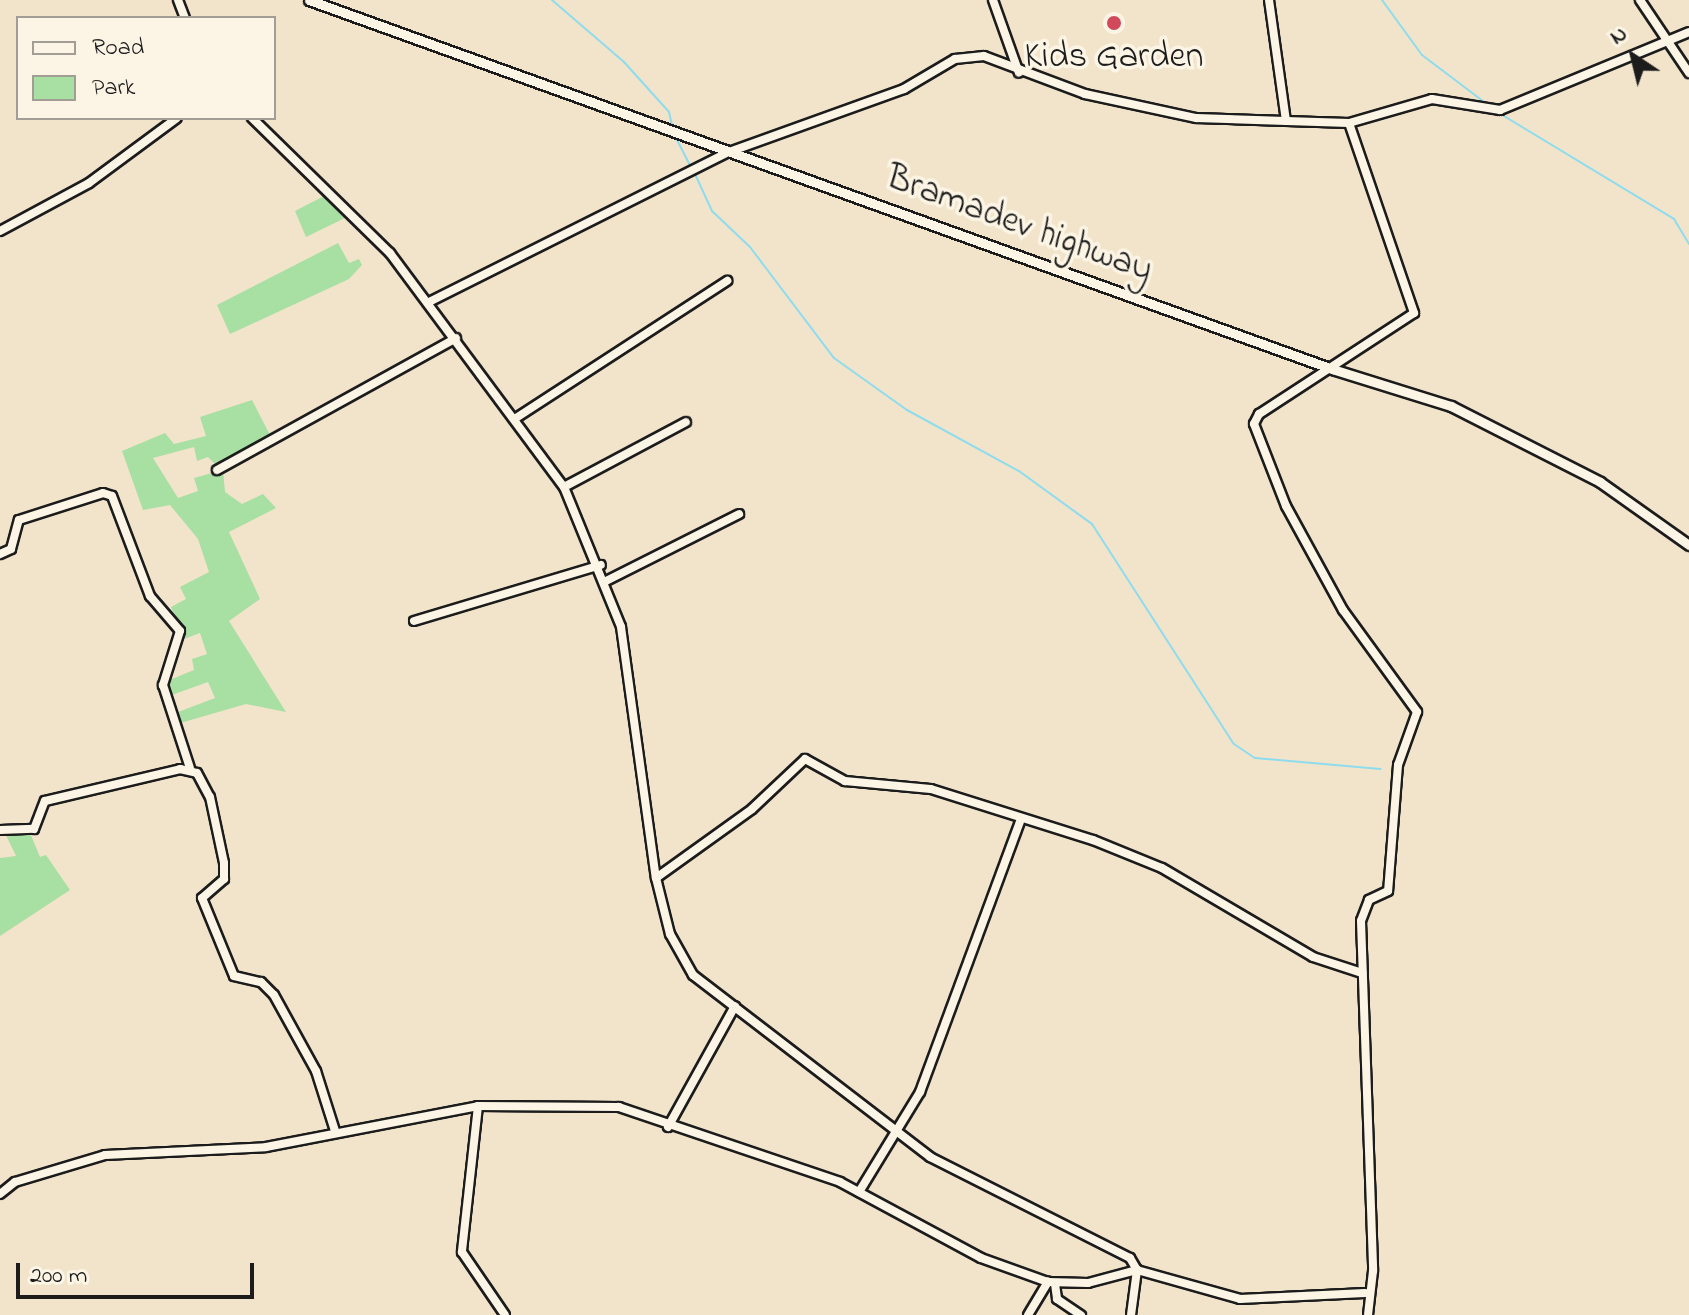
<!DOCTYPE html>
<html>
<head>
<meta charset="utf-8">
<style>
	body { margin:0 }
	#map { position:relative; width:1689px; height:1315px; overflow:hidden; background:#f2e4cb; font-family:"Indie Flower",sans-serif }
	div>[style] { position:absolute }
	.green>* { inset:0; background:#a8dfa3 }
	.stream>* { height:2px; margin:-1px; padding:0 1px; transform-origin:1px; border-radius:1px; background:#8edced }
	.roads { filter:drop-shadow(2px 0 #1c1c1c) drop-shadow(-2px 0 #1c1c1c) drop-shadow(0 2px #1c1c1c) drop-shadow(0 -2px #1c1c1c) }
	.minor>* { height:8px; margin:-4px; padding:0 4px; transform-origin:4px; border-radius:4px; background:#fcf5e5 }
	.tertiary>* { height:9px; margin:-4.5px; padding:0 4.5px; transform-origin:4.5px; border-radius:4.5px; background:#fcf5e5 }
	.dots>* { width:22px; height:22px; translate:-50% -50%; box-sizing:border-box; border:4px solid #fcf5e5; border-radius:50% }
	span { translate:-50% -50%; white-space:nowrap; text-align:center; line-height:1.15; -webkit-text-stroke:7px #fcf5e5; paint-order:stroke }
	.poi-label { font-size:36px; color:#1c1c1c }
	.street-label { font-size:36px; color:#1c1c1c }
	.legend { position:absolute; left:16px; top:16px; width:260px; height:104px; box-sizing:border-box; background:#fcf5e5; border:2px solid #a29e95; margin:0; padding:10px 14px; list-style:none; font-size:24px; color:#1c1c1c }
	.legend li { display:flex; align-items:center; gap:16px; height:40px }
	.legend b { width:40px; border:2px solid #a29e95 }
	.north { position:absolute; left:1593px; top:16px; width:80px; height:80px; -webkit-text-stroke:6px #fcf5e5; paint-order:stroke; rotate:325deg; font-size:22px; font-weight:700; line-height:32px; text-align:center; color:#1c1c1c }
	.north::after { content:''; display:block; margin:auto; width:28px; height:36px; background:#1c1c1c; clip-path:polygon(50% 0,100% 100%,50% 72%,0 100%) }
	.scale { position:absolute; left:16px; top:1263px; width:238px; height:36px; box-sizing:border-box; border:4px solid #1c1c1c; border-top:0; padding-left:10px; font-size:24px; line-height:28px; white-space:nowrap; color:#1c1c1c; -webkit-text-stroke:6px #fcf5e5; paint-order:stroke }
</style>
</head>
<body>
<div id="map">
	<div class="green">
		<div style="clip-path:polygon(326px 195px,349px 216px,306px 237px,295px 211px)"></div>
		<div style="clip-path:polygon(338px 243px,349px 263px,359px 259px,362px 265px,349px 279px,230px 334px,217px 305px)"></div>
		<div style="clip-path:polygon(252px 400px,272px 439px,217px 466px,208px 457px,197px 461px,194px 447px,153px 458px,178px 498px,198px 491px,194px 478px,223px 470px,225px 492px,242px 504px,263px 494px,276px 508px,229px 532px,260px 599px,229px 621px,286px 712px,246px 704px,177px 724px,173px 714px,215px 698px,208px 682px,169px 696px,167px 681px,194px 670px,192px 659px,207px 654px,200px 633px,184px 639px,171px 607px,186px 599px,180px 587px,209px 572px,198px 539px,170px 505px,143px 510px,122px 451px,165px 433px,174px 444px,206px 436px,200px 417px)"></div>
		<div style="clip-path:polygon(5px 833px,30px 833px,40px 857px,46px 855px,70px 890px,0 936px,0 858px,16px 856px)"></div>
	</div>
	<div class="stream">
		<div style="left:552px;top:0;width:95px;rotate:40.7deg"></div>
		<div style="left:624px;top:62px;width:67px;rotate:48deg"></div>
		<div style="left:669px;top:112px;width:13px;rotate:77deg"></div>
		<div style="left:1382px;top:0;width:68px;rotate:54deg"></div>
		<div style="left:1422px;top:55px;width:83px;rotate:37.1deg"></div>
		<div style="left:1499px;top:113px;width:205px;rotate:31.2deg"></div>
		<div style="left:1674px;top:219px;width:29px;rotate:59deg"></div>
		<div style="left:675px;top:136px;width:36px;rotate:63deg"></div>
		<div style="left:695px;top:174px;width:41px;rotate:65.3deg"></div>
		<div style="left:712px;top:211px;width:52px;rotate:43.5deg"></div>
		<div style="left:750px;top:247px;width:139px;rotate:52.9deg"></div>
		<div style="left:834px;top:358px;width:90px;rotate:35.5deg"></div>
		<div style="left:907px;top:410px;width:128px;rotate:28.6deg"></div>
		<div style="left:1019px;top:471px;width:90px;rotate:36deg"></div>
		<div style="left:1092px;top:524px;width:262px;rotate:57.2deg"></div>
		<div style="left:1234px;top:744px;width:25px;rotate:34deg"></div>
		<div style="left:1255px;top:758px;width:126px;rotate:5deg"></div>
	</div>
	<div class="roads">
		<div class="minor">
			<div style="left:178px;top:0;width:19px;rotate:69deg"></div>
			<div style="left:993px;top:0;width:77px;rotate:70.4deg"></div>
			<div style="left:1269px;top:0;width:122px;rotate:82deg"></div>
			<div style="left:1286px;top:121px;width:63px;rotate:1.8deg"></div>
			<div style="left:1349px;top:123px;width:201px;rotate:71.1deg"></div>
			<div style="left:1414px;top:313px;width:185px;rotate:146.9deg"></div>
			<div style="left:1259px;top:414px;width:11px;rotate:117deg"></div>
			<div style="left:1254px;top:424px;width:88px;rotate:68.7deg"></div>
			<div style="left:1286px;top:506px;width:119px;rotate:61.3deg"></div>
			<div style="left:1343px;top:610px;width:126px;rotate:54deg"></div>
			<div style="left:1417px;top:712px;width:56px;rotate:109.7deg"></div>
			<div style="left:1398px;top:765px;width:126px;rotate:94.5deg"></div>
			<div style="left:1388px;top:891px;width:21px;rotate:155deg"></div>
			<div style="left:1369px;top:900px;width:22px;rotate:111deg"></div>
			<div style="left:1361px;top:921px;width:350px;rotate:88deg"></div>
			<div style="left:1373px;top:1271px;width:44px;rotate:96.5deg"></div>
			<div style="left:1640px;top:0;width:88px;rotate:56.1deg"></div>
			<div style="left:252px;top:118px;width:193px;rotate:44.4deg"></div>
			<div style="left:390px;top:253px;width:292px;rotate:53.4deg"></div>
			<div style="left:564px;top:487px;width:151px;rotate:67.8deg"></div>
			<div style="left:621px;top:627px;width:253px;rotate:82.1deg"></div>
			<div style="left:656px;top:878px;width:58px;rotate:76deg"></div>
			<div style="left:670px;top:934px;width:47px;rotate:60.7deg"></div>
			<div style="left:693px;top:975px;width:299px;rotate:37.5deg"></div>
			<div style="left:930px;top:1157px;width:224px;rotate:26.8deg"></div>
			<div style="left:1130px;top:1258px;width:14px;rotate:60deg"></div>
			<div style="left:1137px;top:1270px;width:45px;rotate:97.6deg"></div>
			<div style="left:1349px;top:123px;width:86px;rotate:-16.1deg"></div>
			<div style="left:1432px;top:99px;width:69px;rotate:9.2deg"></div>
			<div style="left:1500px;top:110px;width:204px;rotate:-22.4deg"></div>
			<div style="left:0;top:231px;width:101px;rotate:-28.3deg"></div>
			<div style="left:89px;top:183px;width:109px;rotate:-36.5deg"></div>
			<div style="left:429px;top:302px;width:335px;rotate:-26.6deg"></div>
			<div style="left:729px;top:152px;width:186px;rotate:-19.8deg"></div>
			<div style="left:904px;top:89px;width:59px;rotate:-30.5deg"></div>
			<div style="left:955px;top:59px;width:29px;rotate:-6deg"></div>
			<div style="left:984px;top:56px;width:108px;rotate:20.6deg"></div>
			<div style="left:1085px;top:94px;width:114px;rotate:12.2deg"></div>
			<div style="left:1196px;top:118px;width:90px;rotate:1.9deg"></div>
			<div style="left:516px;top:418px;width:252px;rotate:-33deg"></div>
			<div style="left:217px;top:470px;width:273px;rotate:-28.9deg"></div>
			<div style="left:564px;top:487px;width:138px;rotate:-28deg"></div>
			<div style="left:0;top:554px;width:12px;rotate:-24deg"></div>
			<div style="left:11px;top:549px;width:30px;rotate:-75deg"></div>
			<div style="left:19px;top:520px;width:88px;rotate:-17.8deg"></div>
			<div style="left:103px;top:493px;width:9px;rotate:18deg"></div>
			<div style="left:112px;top:496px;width:107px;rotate:69.2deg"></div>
			<div style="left:150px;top:596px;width:46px;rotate:49.4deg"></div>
			<div style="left:180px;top:631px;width:57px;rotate:107.5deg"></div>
			<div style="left:163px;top:685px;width:87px;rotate:72deg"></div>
			<div style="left:606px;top:581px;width:149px;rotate:-26.7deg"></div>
			<div style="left:414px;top:621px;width:195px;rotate:-16.7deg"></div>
			<div style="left:0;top:830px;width:34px;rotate:-2deg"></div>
			<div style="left:34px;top:829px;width:30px;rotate:-69deg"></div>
			<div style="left:45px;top:801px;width:139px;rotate:-13.3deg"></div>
			<div style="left:180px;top:769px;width:17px;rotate:13deg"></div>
			<div style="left:197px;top:773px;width:27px;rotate:62deg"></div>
			<div style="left:210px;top:797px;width:67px;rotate:78deg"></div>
			<div style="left:224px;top:863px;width:16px;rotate:90deg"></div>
			<div style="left:224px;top:879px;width:29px;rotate:139deg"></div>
			<div style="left:202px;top:898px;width:84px;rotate:67.7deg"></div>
			<div style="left:234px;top:976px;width:28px;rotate:13deg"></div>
			<div style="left:261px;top:982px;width:18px;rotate:45deg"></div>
			<div style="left:274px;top:995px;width:87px;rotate:61.1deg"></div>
			<div style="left:316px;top:1071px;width:63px;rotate:72.4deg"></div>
			<div style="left:656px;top:878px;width:118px;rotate:-35.7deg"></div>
			<div style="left:752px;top:809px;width:73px;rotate:-43.3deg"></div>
			<div style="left:805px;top:759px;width:46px;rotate:28.8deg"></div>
			<div style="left:845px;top:781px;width:86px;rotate:5.3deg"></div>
			<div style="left:931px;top:789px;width:170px;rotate:17.5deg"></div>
			<div style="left:1093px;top:840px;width:74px;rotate:22.1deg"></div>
			<div style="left:1162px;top:868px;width:175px;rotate:30.5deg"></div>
			<div style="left:1313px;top:957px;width:52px;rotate:18.1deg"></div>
			<div style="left:478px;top:1106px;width:147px;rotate:96.3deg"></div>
			<div style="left:462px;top:1252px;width:76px;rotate:55.7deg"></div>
			<div style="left:668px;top:1127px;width:138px;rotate:-61deg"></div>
			<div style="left:859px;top:1192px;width:117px;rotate:-58.6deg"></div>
			<div style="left:920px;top:1092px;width:289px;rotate:-69.7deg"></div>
			<div style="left:0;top:1194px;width:19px;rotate:-39deg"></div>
			<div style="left:15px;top:1182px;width:94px;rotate:-16.7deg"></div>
			<div style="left:105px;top:1155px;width:161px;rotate:-2.8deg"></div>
			<div style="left:266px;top:1147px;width:216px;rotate:-10.9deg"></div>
			<div style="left:478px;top:1106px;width:141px;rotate:0.4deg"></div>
			<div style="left:619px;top:1107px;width:233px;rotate:18.7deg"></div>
			<div style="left:840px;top:1182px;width:160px;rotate:28.3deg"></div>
			<div style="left:981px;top:1258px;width:71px;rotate:19.7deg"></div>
			<div style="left:1048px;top:1282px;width:40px;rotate:1.4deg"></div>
			<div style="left:1088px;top:1283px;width:51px;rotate:-14.9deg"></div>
			<div style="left:1137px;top:1270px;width:107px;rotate:15.7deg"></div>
			<div style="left:1240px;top:1299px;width:125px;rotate:-2.7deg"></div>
			<div style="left:1055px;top:1284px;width:15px;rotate:82deg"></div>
			<div style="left:1057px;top:1299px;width:29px;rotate:34deg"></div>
			<div style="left:1028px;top:1315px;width:39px;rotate:-59deg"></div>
		</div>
		<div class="tertiary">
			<div style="left:309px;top:0;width:1088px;rotate:19.83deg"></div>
			<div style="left:1332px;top:369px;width:125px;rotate:17.3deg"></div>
			<div style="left:1451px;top:406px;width:167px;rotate:27deg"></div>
			<div style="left:1600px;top:482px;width:109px;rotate:35.3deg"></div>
		</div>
	</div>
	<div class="dots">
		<div style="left:1114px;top:23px;background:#d1495b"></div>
	</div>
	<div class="poi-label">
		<span style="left:1114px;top:58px">Kids Garden</span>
	</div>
	<div class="street-label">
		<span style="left:1019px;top:225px;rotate:20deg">Bramadev highway</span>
	</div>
	<ul class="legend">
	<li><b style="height:10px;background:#fcf5e5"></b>Road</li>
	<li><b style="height:22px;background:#a8dfa3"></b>Park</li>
	</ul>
	<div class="north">N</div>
	<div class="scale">200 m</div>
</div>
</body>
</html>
